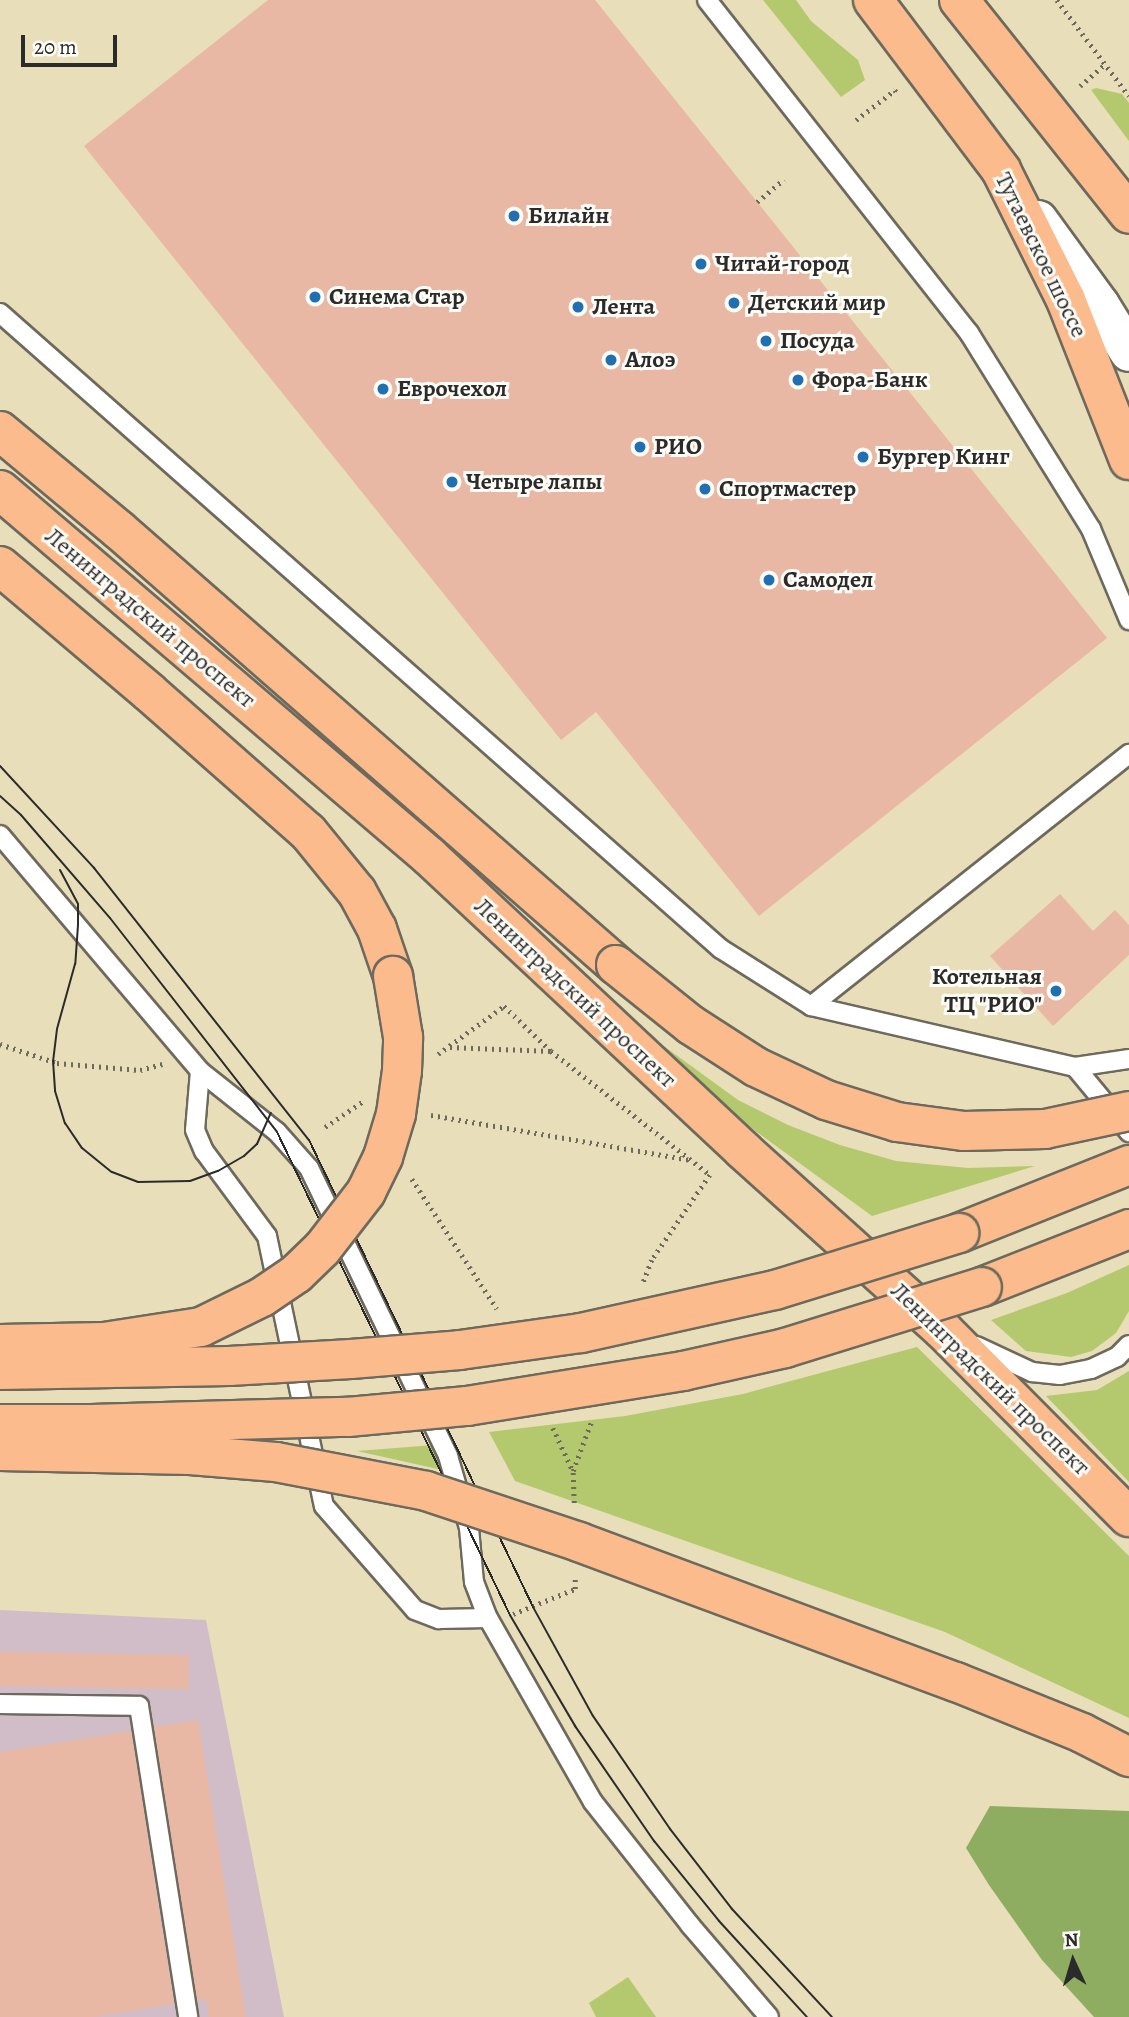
<!DOCTYPE html>
<html>
<head>
<meta charset="utf-8">
<style>
	body { margin:0 }
	#map { position:relative; width:1129px; height:2017px; overflow:hidden; background:#e8deba; font-family:Alegreya,serif }
	div>[style] { position:absolute }
	.industrial>* { inset:0; background:#d1bdc8 }
	.green>* { inset:0; background:#b4c96d }
	.forest>* { inset:0; background:#8fad60 }
	.building>* { inset:0; background:#e8b8a4; transform-origin:0 0 }
	.path>* { height:4.5px; margin-top:-2.25px; transform-origin:0; background:repeating-linear-gradient(90deg,#6d6a5d 0 2px,transparent 0 7px) }
	.roads { filter:drop-shadow(2px 0 #6d6a5d) drop-shadow(-2px 0 #6d6a5d) drop-shadow(0 2px #6d6a5d) drop-shadow(0 -2px #6d6a5d) }
	.service>* { height:18px; margin:-9px; padding:0 9px; transform-origin:9px; border-radius:9px; background:#fff }
	.tertiary>* { height:38px; margin:-19px; padding:0 19px; transform-origin:19px; border-radius:19px; background:#fff }
	.primary>* { height:38px; margin:-19px; padding:0 19px; transform-origin:19px; border-radius:19px; background:#fbbb8d }
	.trunk>* { height:38px; margin:-19px; padding:0 19px; transform-origin:19px; border-radius:19px; background:#fbbb8d }
	.tram>* { height:2px; margin:-1px; padding:0 1px; transform-origin:1px; border-radius:1px; background:#2b2b2b }
	.bridges { filter:drop-shadow(2px 0 #6d6a5d) drop-shadow(-2px 0 #6d6a5d) drop-shadow(0 2px #6d6a5d) drop-shadow(0 -2px #6d6a5d) }
	.primary-bridge>* { height:38px; margin:-19px; padding:0 19px; transform-origin:19px; border-radius:19px; background:#fbbb8d }
	.trunk-bridge>* { height:38px; margin:-19px; padding:0 19px; transform-origin:19px; border-radius:19px; background:#fbbb8d }
	.dots>* { width:19px; height:19px; translate:-50% -50%; box-sizing:border-box; border:4px solid #fdfcf7; border-radius:50% }
	span { translate:-50% -50%; white-space:nowrap; text-align:center; line-height:1.15; -webkit-text-stroke:6px #fdfcf7; paint-order:stroke }
	.poi-label { font-size:24px; color:#2b2b2b; font-weight:700 }
	.left { translate:0 -50%; text-align:left }
	.right { translate:-100% -50%; text-align:right }
	.street-label { font-size:24px; color:#2b2b2b }
	.north { position:absolute; left:1038px; top:1926px; width:70px; height:70px; -webkit-text-stroke:5px #fdfcf7; paint-order:stroke; rotate:356deg; font-size:19px; font-weight:700; line-height:28px; text-align:center; color:#2b2b2b }
	.north::after { content:''; display:block; margin:auto; width:24px; height:32px; background:#2b2b2b; clip-path:polygon(50% 0,100% 100%,50% 72%,0 100%) }
	.scale { position:absolute; left:21px; top:35px; width:96px; height:32px; box-sizing:border-box; border:4px solid #2b2b2b; border-top:0; padding-left:9px; font-size:21px; line-height:24px; white-space:nowrap; color:#2b2b2b; -webkit-text-stroke:5px #fdfcf7; paint-order:stroke }
</style>
</head>
<body>
<div id="map">
	<div class="industrial">
		<div style="clip-path:polygon(0 1610px,206px 1620px,284px 2017px,0 2017px)"></div>
	</div>
	<div class="green">
		<div style="clip-path:polygon(763px 0,796px 0,811px 21px,858px 60px,865px 80px,841px 97px)"></div>
		<div style="clip-path:polygon(1096px 88px,1122px 94px,1129px 103px,1129px 141px,1091px 90px)"></div>
		<div style="clip-path:polygon(661px 1044px,738px 1100px,788px 1125px,840px 1145px,896px 1161px,968px 1168px,1035px 1166px,872px 1216px,746px 1124px)"></div>
		<div style="clip-path:polygon(1129px 1265px,1129px 1311px,1116px 1333px,1092px 1351px,1071px 1357px,1026px 1351px,991px 1320px,1067px 1293px)"></div>
		<div style="clip-path:polygon(917px 1347px,1129px 1556px,1129px 1718px,945px 1632px,515px 1481px,489px 1432px,625px 1416px,743px 1394px)"></div>
		<div style="clip-path:polygon(1129px 1371px,1129px 1482px,1046px 1396px,1097px 1390px)"></div>
		<div style="clip-path:polygon(447px 1444px,460px 1474px,357px 1451px)"></div>
		<div style="clip-path:polygon(628px 1977px,656px 2017px,596px 2017px,589px 2003px)"></div>
	</div>
	<div class="forest">
		<div style="clip-path:polygon(990px 1806px,1129px 1811px,1129px 2017px,1094px 2017px,1042px 1960px,989px 1885px,966px 1848px)"></div>
	</div>
	<div class="building">
		<div style="clip-path:polygon(268px 0,595px 0,1107px 638px,759px 916px,596px 712px,561px 740px,84px 146px)"></div>
		<div style="clip-path:polygon(1060px 894px,1093px 931px,1115px 910px,1129px 925px,1129px 955px,1053px 1026px,990px 956px)"></div>
		<div style="left:0;top:1652px;width:189px;height:34px;rotate:1deg"></div>
		<div style="clip-path:polygon(198px 1720px,246px 2017px,209px 2017px,206px 1999px,197px 2000px,154px 1727px)"></div>
		<div style="clip-path:polygon(131px 1731px,174px 2004px,94px 2017px,0 2017px,0 1752px)"></div>
	</div>
	<div class="path">
		<div style="left:1057px;top:0;width:120px;rotate:53.1deg"></div>
		<div style="left:1080px;top:86px;width:32px;rotate:-41deg"></div>
		<div style="left:856px;top:120px;width:49px;rotate:-37.6deg"></div>
		<div style="left:895px;top:90px;width:4px;rotate:56deg"></div>
		<div style="left:757px;top:202px;width:35px;rotate:-40deg"></div>
		<div style="left:0;top:1044px;width:60px;rotate:18.4deg"></div>
		<div style="left:57px;top:1063px;width:83px;rotate:4.8deg"></div>
		<div style="left:140px;top:1070px;width:23px;rotate:-15deg"></div>
		<div style="left:450px;top:1047px;width:100px;rotate:2.3deg"></div>
		<div style="left:438px;top:1054px;width:82px;rotate:-36deg"></div>
		<div style="left:504px;top:1006px;width:65px;rotate:43.8deg"></div>
		<div style="left:551px;top:1051px;width:202px;rotate:37.9deg"></div>
		<div style="left:710px;top:1175px;width:103px;rotate:124.3deg"></div>
		<div style="left:652px;top:1260px;width:26px;rotate:111deg"></div>
		<div style="left:431px;top:1115px;width:264px;rotate:9.8deg"></div>
		<div style="left:325px;top:1127px;width:45px;rotate:-34deg"></div>
		<div style="left:412px;top:1179px;width:155px;rotate:56.8deg"></div>
		<div style="left:553px;top:1428px;width:47px;rotate:65.1deg"></div>
		<div style="left:574px;top:1503px;width:32px;rotate:-92deg"></div>
		<div style="left:573px;top:1471px;width:54px;rotate:-69.6deg"></div>
		<div style="left:513px;top:1614px;width:67px;rotate:-22deg"></div>
		<div style="left:575px;top:1589px;width:11px;rotate:-90deg"></div>
	</div>
	<div class="roads">
		<div class="service">
			<div style="left:707px;top:0;width:424px;rotate:51.8deg"></div>
			<div style="left:969px;top:333px;width:231px;rotate:58.1deg"></div>
			<div style="left:1091px;top:529px;width:99px;rotate:67.3deg"></div>
			<div style="left:0;top:313px;width:961px;rotate:41.42deg"></div>
			<div style="left:721px;top:949px;width:107px;rotate:32.3deg"></div>
			<div style="left:811px;top:1006px;width:271px;rotate:13deg"></div>
			<div style="left:1075px;top:1067px;width:55px;rotate:-8.4deg"></div>
			<div style="left:0;top:835px;width:309px;rotate:49.7deg"></div>
			<div style="left:200px;top:1071px;width:59px;rotate:94.8deg"></div>
			<div style="left:195px;top:1130px;width:23px;rotate:67deg"></div>
			<div style="left:204px;top:1151px;width:106px;rotate:53.5deg"></div>
			<div style="left:267px;top:1236px;width:276px;rotate:78.1deg"></div>
			<div style="left:324px;top:1506px;width:138px;rotate:48.8deg"></div>
			<div style="left:415px;top:1610px;width:26px;rotate:21deg"></div>
			<div style="left:439px;top:1619px;width:49px;rotate:-1.2deg"></div>
			<div style="left:488px;top:1618px;width:212px;rotate:60.3deg"></div>
			<div style="left:593px;top:1802px;width:157px;rotate:51.7deg"></div>
			<div style="left:690px;top:1925px;width:121px;rotate:49.3deg"></div>
			<div style="left:811px;top:1006px;width:406px;rotate:-38.4deg"></div>
			<div style="left:1075px;top:1067px;width:85px;rotate:50.3deg"></div>
			<div style="left:200px;top:1071px;width:98px;rotate:38.4deg"></div>
			<div style="left:277px;top:1132px;width:48px;rotate:48.4deg"></div>
			<div style="left:309px;top:1168px;width:320px;rotate:64.2deg"></div>
			<div style="left:448px;top:1456px;width:75px;rotate:73.7deg"></div>
			<div style="left:469px;top:1528px;width:54px;rotate:84.7deg"></div>
			<div style="left:474px;top:1582px;width:39px;rotate:69deg"></div>
			<div style="left:976px;top:1346px;width:62px;rotate:24.9deg"></div>
			<div style="left:1032px;top:1372px;width:28px;rotate:6deg"></div>
			<div style="left:1060px;top:1375px;width:32px;rotate:-11deg"></div>
			<div style="left:1091px;top:1369px;width:29px;rotate:-25deg"></div>
			<div style="left:1117px;top:1357px;width:17px;rotate:-45deg"></div>
			<div style="left:0;top:1704px;width:139px;rotate:0.8deg"></div>
			<div style="left:139px;top:1706px;width:315px;rotate:81deg"></div>
		</div>
		<div class="tertiary">
			<div style="left:1038px;top:220px;width:105px;rotate:53.9deg"></div>
			<div style="left:1100px;top:305px;width:55px;rotate:58.3deg"></div>
		</div>
		<div class="primary">
			<div style="left:873px;top:0;width:213px;rotate:53deg"></div>
			<div style="left:1001px;top:170px;width:145px;rotate:63.4deg"></div>
			<div style="left:1066px;top:300px;width:172px;rotate:68.5deg"></div>
			<div style="left:959px;top:0;width:273px;rotate:51.5deg"></div>
			<div style="left:0;top:431px;width:155px;rotate:39.8deg"></div>
			<div style="left:119px;top:530px;width:660px;rotate:41.19deg"></div>
			<div style="left:0;top:490px;width:565px;rotate:40.48deg"></div>
			<div style="left:430px;top:857px;width:429px;rotate:43.1deg"></div>
			<div style="left:743px;top:1150px;width:268px;rotate:42deg"></div>
			<div style="left:942px;top:1329px;width:265px;rotate:45.2deg"></div>
			<div style="left:0;top:566px;width:195px;rotate:40.2deg"></div>
			<div style="left:149px;top:692px;width:212px;rotate:41.4deg"></div>
			<div style="left:308px;top:832px;width:77px;rotate:50.8deg"></div>
			<div style="left:357px;top:892px;width:42px;rotate:61.6deg"></div>
			<div style="left:377px;top:929px;width:50px;rotate:71.2deg"></div>
		</div>
		<div class="trunk">
			<div style="left:959px;top:1233px;width:183px;rotate:-21.8deg"></div>
			<div style="left:982px;top:1287px;width:158px;rotate:-21.5deg"></div>
		</div>
	</div>
	<div class="tram">
		<div style="left:0;top:766px;width:139px;rotate:47.3deg"></div>
		<div style="left:94px;top:868px;width:347px;rotate:51.7deg"></div>
		<div style="left:309px;top:1140px;width:518px;rotate:64.37deg"></div>
		<div style="left:533px;top:1607px;width:124px;rotate:61.2deg"></div>
		<div style="left:593px;top:1716px;width:137px;rotate:55.7deg"></div>
		<div style="left:670px;top:1829px;width:101px;rotate:52.2deg"></div>
		<div style="left:732px;top:1909px;width:147px;rotate:47.2deg"></div>
		<div style="left:0;top:796px;width:28px;rotate:42deg"></div>
		<div style="left:21px;top:815px;width:136px;rotate:49.2deg"></div>
		<div style="left:110px;top:918px;width:271px;rotate:52deg"></div>
		<div style="left:277px;top:1132px;width:536px;rotate:64.25deg"></div>
		<div style="left:510px;top:1615px;width:129px;rotate:59.6deg"></div>
		<div style="left:575px;top:1726px;width:140px;rotate:55.5deg"></div>
		<div style="left:654px;top:1841px;width:103px;rotate:50.9deg"></div>
		<div style="left:719px;top:1921px;width:130px;rotate:47.5deg"></div>
		<div style="left:60px;top:870px;width:38px;rotate:62deg"></div>
		<div style="left:78px;top:904px;width:21px;rotate:90deg"></div>
		<div style="left:78px;top:925px;width:39px;rotate:94deg"></div>
		<div style="left:75px;top:964px;width:67px;rotate:105.5deg"></div>
		<div style="left:57px;top:1029px;width:32px;rotate:97deg"></div>
		<div style="left:53px;top:1061px;width:30px;rotate:86deg"></div>
		<div style="left:55px;top:1091px;width:34px;rotate:73deg"></div>
		<div style="left:65px;top:1123px;width:30px;rotate:56deg"></div>
		<div style="left:82px;top:1148px;width:38px;rotate:39deg"></div>
		<div style="left:112px;top:1172px;width:28px;rotate:21deg"></div>
		<div style="left:138px;top:1182px;width:52px;rotate:-1.1deg"></div>
		<div style="left:190px;top:1181px;width:30px;rotate:-20deg"></div>
		<div style="left:218px;top:1171px;width:30px;rotate:-30deg"></div>
		<div style="left:244px;top:1156px;width:18px;rotate:-43deg"></div>
		<div style="left:257px;top:1144px;width:34px;rotate:-66deg"></div>
	</div>
	<div class="bridges">
		<div class="primary-bridge">
			<div style="left:616px;top:965px;width:96px;rotate:38.7deg"></div>
			<div style="left:691px;top:1025px;width:77px;rotate:32.9deg"></div>
			<div style="left:756px;top:1067px;width:77px;rotate:25.2deg"></div>
			<div style="left:826px;top:1100px;width:74px;rotate:17.2deg"></div>
			<div style="left:897px;top:1122px;width:68px;rotate:7.7deg"></div>
			<div style="left:964px;top:1131px;width:81px;rotate:-1.4deg"></div>
			<div style="left:1045px;top:1129px;width:86px;rotate:-12.1deg"></div>
			<div style="left:0;top:1344px;width:104px;rotate:-1.1deg"></div>
			<div style="left:104px;top:1342px;width:98px;rotate:-8.8deg"></div>
			<div style="left:201px;top:1327px;width:68px;rotate:-26.2deg"></div>
			<div style="left:262px;top:1297px;width:41px;rotate:-34.1deg"></div>
			<div style="left:296px;top:1274px;width:36px;rotate:-44deg"></div>
			<div style="left:322px;top:1249px;width:72px;rotate:-52.3deg"></div>
			<div style="left:366px;top:1192px;width:39px;rotate:-64deg"></div>
			<div style="left:383px;top:1157px;width:45px;rotate:-73.2deg"></div>
			<div style="left:396px;top:1114px;width:43px;rotate:-82.1deg"></div>
			<div style="left:402px;top:1071px;width:34px;rotate:-88deg"></div>
			<div style="left:403px;top:1037px;width:62px;rotate:-99.3deg"></div>
			<div style="left:0;top:1451px;width:190px;rotate:1.2deg"></div>
			<div style="left:190px;top:1455px;width:86px;rotate:4.7deg"></div>
			<div style="left:276px;top:1462px;width:153px;rotate:10.9deg"></div>
			<div style="left:426px;top:1491px;width:161px;rotate:18.4deg"></div>
			<div style="left:579px;top:1542px;width:402px;rotate:20.4deg"></div>
			<div style="left:956px;top:1682px;width:136px;rotate:22deg"></div>
			<div style="left:1082px;top:1733px;width:53px;rotate:27.1deg"></div>
		</div>
		<div class="trunk-bridge">
			<div style="left:0;top:1370px;width:229px;rotate:-1deg"></div>
			<div style="left:229px;top:1366px;width:122px;rotate:-3.3deg"></div>
			<div style="left:351px;top:1359px;width:109px;rotate:-4.7deg"></div>
			<div style="left:460px;top:1350px;width:122px;rotate:-8deg"></div>
			<div style="left:581px;top:1333px;width:199px;rotate:-12.5deg"></div>
			<div style="left:775px;top:1290px;width:193px;rotate:-17.2deg"></div>
			<div style="left:0;top:1424px;width:91px"></div>
			<div style="left:91px;top:1424px;width:257px;rotate:-1.6deg"></div>
			<div style="left:348px;top:1417px;width:120px;rotate:-5.3deg"></div>
			<div style="left:467px;top:1406px;width:219px;rotate:-9.2deg"></div>
			<div style="left:683px;top:1371px;width:105px;rotate:-12.7deg"></div>
			<div style="left:785px;top:1348px;width:206px;rotate:-17.2deg"></div>
		</div>
	</div>
	<div class="dots">
		<div style="left:514px;top:216px;background:#1f6fb2"></div>
		<div style="left:701px;top:264px;background:#1f6fb2"></div>
		<div style="left:315px;top:297px;background:#1f6fb2"></div>
		<div style="left:734px;top:303px;background:#1f6fb2"></div>
		<div style="left:578px;top:307px;background:#1f6fb2"></div>
		<div style="left:766px;top:341px;background:#1f6fb2"></div>
		<div style="left:611px;top:360px;background:#1f6fb2"></div>
		<div style="left:798px;top:380px;background:#1f6fb2"></div>
		<div style="left:383px;top:389px;background:#1f6fb2"></div>
		<div style="left:640px;top:447px;background:#1f6fb2"></div>
		<div style="left:863px;top:457px;background:#1f6fb2"></div>
		<div style="left:452px;top:482px;background:#1f6fb2"></div>
		<div style="left:705px;top:489px;background:#1f6fb2"></div>
		<div style="left:769px;top:580px;background:#1f6fb2"></div>
		<div style="left:1056px;top:991px;background:#1f6fb2"></div>
	</div>
	<div class="poi-label">
		<span class="left" style="left:528px;top:216px">Билайн</span>
		<span class="left" style="left:715px;top:264px">Читай-город</span>
		<span class="left" style="left:329px;top:297px">Синема Стар</span>
		<span class="left" style="left:748px;top:303px">Детский мир</span>
		<span class="left" style="left:592px;top:307px">Лента</span>
		<span class="left" style="left:780px;top:341px">Посуда</span>
		<span class="left" style="left:625px;top:360px">Алоэ</span>
		<span class="left" style="left:812px;top:380px">Фора-Банк</span>
		<span class="left" style="left:397px;top:389px">Еврочехол</span>
		<span class="left" style="left:654px;top:447px">РИО</span>
		<span class="left" style="left:877px;top:457px">Бургер Кинг</span>
		<span class="left" style="left:466px;top:482px">Четыре лапы</span>
		<span class="left" style="left:719px;top:489px">Спортмастер</span>
		<span class="left" style="left:783px;top:580px">Самодел</span>
		<span class="right" style="left:1042px;top:991px">Котельная<br>ТЦ "РИО"</span>
	</div>
	<div class="street-label">
		<span style="left:1041px;top:255px;rotate:64deg">Тутаевское шоссе</span>
		<span style="left:150px;top:618px;rotate:40deg">Ленинградский проспект</span>
		<span style="left:575px;top:993px;rotate:43deg">Ленинградский проспект</span>
		<span style="left:990px;top:1379px;rotate:44deg">Ленинградский проспект</span>
	</div>
	<div class="north">N</div>
	<div class="scale">20 m</div>
</div>
</body>
</html>
